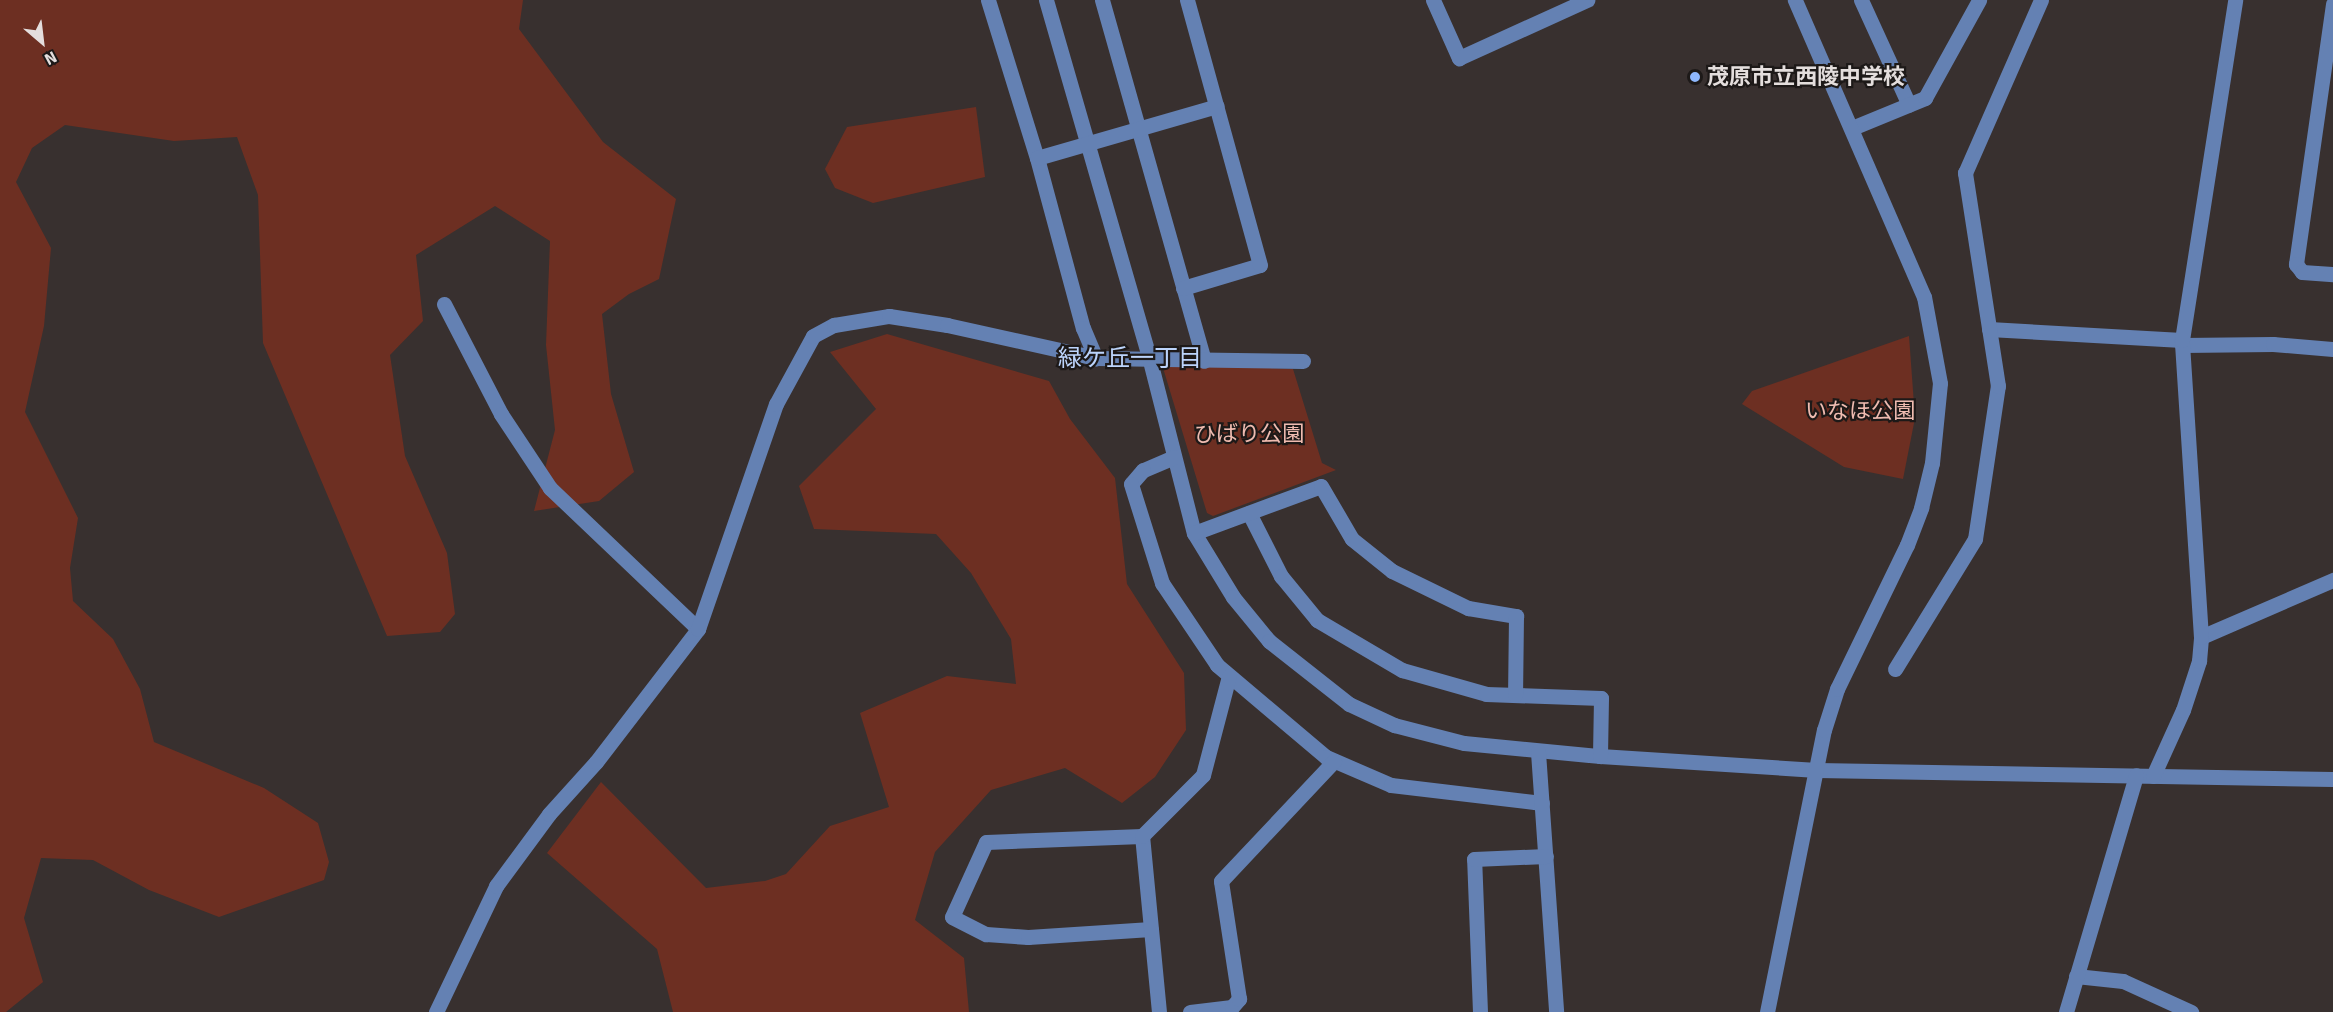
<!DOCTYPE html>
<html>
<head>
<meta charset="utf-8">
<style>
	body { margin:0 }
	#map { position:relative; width:2333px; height:1012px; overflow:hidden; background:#38302f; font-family:Signika,"Noto Sans JP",sans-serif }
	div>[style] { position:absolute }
	.green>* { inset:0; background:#6d2f22 }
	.minor>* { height:15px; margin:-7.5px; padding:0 7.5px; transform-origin:7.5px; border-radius:7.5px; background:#6481b3 }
	.dots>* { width:16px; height:16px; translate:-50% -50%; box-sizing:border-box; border:3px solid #1d1918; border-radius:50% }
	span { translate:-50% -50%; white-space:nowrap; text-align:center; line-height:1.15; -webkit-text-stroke:4.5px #1d1918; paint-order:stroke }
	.poi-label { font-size:22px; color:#e4dedd; font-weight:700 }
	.left { translate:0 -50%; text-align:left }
	.park-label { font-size:22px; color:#efbbb0 }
	.neighbourhood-label { font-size:24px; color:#bcd4fb }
	.north { position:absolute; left:12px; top:12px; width:60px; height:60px; -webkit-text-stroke:4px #1d1918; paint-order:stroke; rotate:152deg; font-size:16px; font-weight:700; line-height:24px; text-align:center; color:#e4dedd }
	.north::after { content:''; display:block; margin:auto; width:21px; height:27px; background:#e4dedd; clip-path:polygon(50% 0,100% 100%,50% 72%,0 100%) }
</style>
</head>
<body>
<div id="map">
	<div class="green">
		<div style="clip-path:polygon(0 0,523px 0,519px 29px,603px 142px,676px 199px,659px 279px,629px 294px,602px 314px,611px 394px,634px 472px,599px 501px,534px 511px,555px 430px,546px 345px,550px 241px,495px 206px,416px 255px,423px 321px,390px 355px,405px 456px,447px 553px,455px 614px,440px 632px,387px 636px,263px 343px,258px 195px,237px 137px,174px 141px,65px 125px,32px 148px,16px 182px,51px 248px,44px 326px,25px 412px,78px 518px,70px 568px,73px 601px,113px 639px,140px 689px,154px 742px,264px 788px,318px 823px,329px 862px,324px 880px,219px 917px,149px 890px,93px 860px,41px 858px,24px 918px,43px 982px,6px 1012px,0 1012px)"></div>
		<div style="clip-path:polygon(976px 107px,985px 177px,873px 203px,835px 188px,825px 169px,847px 127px)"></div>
		<div style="clip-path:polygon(887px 334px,1049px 381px,1070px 419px,1115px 478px,1127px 584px,1184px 673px,1186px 730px,1155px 777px,1122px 803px,1065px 768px,991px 790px,935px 852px,915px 920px,964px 958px,969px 1012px,673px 1012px,657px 949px,547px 853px,601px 782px,706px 888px,765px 881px,786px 874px,830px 826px,889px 807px,860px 713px,947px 676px,1016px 684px,1011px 639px,971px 573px,936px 534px,814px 529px,799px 486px,876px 409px,830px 352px)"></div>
		<div style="clip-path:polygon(1909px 336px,1915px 418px,1903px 479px,1844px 467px,1742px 404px,1752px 391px)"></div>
		<div style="clip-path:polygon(1168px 363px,1293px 369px,1322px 463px,1336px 470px,1213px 516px,1207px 513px,1163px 368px)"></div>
	</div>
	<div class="minor">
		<div style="left:988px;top:0;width:165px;rotate:72.8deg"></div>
		<div style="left:1037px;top:158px;width:176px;rotate:74.9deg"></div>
		<div style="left:1083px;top:328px;width:33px;rotate:67deg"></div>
		<div style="left:1046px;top:0;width:372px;rotate:73.9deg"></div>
		<div style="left:1149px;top:357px;width:182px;rotate:75.7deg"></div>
		<div style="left:1194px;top:533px;width:75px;rotate:58.6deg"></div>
		<div style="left:1233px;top:597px;width:57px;rotate:50.7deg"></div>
		<div style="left:1269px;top:641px;width:102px;rotate:38.2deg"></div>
		<div style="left:1349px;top:704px;width:50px;rotate:25deg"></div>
		<div style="left:1394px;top:725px;width:72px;rotate:14.4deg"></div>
		<div style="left:1464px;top:743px;width:137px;rotate:5.5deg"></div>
		<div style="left:1600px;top:756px;width:217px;rotate:3.7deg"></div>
		<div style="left:1817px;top:770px;width:516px;rotate:1deg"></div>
		<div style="left:1102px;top:0;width:375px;rotate:74.2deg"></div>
		<div style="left:1433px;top:0;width:64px;rotate:65.9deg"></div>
		<div style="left:1459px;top:58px;width:141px;rotate:-24.4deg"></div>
		<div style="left:1861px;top:0;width:115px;rotate:65.4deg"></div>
		<div style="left:2333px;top:4px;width:263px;rotate:98.1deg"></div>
		<div style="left:2296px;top:264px;width:10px;rotate:53deg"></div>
		<div style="left:2302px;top:272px;width:31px;rotate:4deg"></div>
		<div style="left:1852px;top:128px;width:79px;rotate:-22.3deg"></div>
		<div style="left:1925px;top:98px;width:112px;rotate:-61.1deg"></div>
		<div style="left:1037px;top:158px;width:187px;rotate:-16.1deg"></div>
		<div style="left:1183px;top:288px;width:80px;rotate:-16.6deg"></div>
		<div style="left:1260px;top:265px;width:275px;rotate:-105.4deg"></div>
		<div style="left:444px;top:304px;width:124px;rotate:62.6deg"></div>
		<div style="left:501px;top:414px;width:89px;rotate:56.5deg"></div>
		<div style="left:550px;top:488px;width:204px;rotate:43.6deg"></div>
		<div style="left:1989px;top:329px;width:193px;rotate:3.3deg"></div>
		<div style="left:2182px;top:345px;width:91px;rotate:-0.6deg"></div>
		<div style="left:2273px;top:344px;width:60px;rotate:4.8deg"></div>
		<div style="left:1174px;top:457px;width:34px;rotate:157deg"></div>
		<div style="left:1143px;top:470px;width:18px;rotate:131deg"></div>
		<div style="left:1131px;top:484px;width:104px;rotate:72.6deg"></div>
		<div style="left:1162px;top:583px;width:99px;rotate:56.1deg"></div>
		<div style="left:1217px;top:665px;width:143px;rotate:40.2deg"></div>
		<div style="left:1326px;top:757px;width:71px;rotate:23.3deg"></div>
		<div style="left:1391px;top:785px;width:152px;rotate:6.8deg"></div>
		<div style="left:1249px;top:513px;width:71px;rotate:63.1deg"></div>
		<div style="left:1281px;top:576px;width:57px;rotate:50.7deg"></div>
		<div style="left:1317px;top:620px;width:99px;rotate:30.5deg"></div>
		<div style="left:1402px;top:670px;width:87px;rotate:15.9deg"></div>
		<div style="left:1486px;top:694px;width:115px;rotate:2deg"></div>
		<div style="left:1601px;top:698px;width:58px;rotate:91deg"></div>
		<div style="left:1194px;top:533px;width:135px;rotate:-20.3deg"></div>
		<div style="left:1321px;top:486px;width:61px;rotate:59.7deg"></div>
		<div style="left:1352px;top:539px;width:51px;rotate:38.7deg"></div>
		<div style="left:1392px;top:571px;width:85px;rotate:26deg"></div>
		<div style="left:1468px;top:608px;width:49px;rotate:9.5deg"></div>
		<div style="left:1516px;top:616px;width:79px;rotate:90.7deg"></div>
		<div style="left:2201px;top:637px;width:144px;rotate:-23.4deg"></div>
		<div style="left:1895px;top:669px;width:153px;rotate:-58.4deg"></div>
		<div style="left:1975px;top:539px;width:155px;rotate:-81.5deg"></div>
		<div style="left:1998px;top:386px;width:216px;rotate:-98.8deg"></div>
		<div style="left:1965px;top:173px;width:189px;rotate:-66.3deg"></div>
		<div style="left:1538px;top:752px;width:261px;rotate:86deg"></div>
		<div style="left:2153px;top:776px;width:72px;rotate:-65.6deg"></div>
		<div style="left:2183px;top:710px;width:52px;rotate:-71.9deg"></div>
		<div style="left:2199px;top:661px;width:24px;rotate:-85deg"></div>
		<div style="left:2201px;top:637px;width:298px;rotate:-93.7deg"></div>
		<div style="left:2182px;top:340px;width:344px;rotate:-81.1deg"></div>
		<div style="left:1142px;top:836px;width:156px;rotate:177.8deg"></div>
		<div style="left:986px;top:842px;width:82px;rotate:114.4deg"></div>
		<div style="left:952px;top:917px;width:38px;rotate:27deg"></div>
		<div style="left:986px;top:934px;width:42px;rotate:4.1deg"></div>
		<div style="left:1028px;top:937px;width:123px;rotate:-3.7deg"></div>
		<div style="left:2076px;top:976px;width:47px;rotate:6.1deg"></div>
		<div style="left:2123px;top:981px;width:75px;rotate:24.5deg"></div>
		<div style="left:436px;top:1012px;width:140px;rotate:-64.5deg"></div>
		<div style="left:496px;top:886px;width:89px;rotate:-53.6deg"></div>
		<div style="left:549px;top:814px;width:70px;rotate:-47.9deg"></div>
		<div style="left:596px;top:762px;width:168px;rotate:-52.5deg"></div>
		<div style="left:698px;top:629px;width:238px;rotate:-70.9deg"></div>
		<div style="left:776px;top:404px;width:77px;rotate:-61.4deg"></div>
		<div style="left:813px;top:336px;width:24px;rotate:-28deg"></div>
		<div style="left:834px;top:325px;width:56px;rotate:-9.3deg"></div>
		<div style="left:889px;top:316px;width:59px;rotate:8.8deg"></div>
		<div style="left:947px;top:325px;width:153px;rotate:12.5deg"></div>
		<div style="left:1096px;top:358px;width:207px;rotate:0.8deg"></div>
		<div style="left:1159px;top:1012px;width:177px;rotate:-95.5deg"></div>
		<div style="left:1142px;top:836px;width:86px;rotate:-45deg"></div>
		<div style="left:1203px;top:775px;width:102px;rotate:-75.3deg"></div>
		<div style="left:1190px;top:1012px;width:42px;rotate:-6.8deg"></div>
		<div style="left:1232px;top:1007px;width:11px;rotate:-49deg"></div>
		<div style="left:1239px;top:999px;width:119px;rotate:-98.7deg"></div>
		<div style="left:1221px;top:881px;width:165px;rotate:-46.7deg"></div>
		<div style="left:1480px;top:1012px;width:153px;rotate:-92.2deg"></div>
		<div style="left:1474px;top:859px;width:72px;rotate:-2.4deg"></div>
		<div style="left:1767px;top:1012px;width:288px;rotate:-78.6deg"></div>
		<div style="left:1824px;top:730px;width:43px;rotate:-72.4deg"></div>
		<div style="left:1837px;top:689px;width:160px;rotate:-64.1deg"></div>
		<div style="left:1907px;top:545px;width:40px;rotate:-69deg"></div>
		<div style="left:1921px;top:508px;width:46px;rotate:-76.3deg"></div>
		<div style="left:1932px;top:463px;width:80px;rotate:-84.3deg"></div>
		<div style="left:1940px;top:383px;width:87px;rotate:-100.5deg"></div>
		<div style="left:1924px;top:297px;width:324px;rotate:-113.5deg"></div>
		<div style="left:2066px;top:1012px;width:247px;rotate:-73.5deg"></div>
	</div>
	<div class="dots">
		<div style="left:1695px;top:77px;background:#8fb8fd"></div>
	</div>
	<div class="poi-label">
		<span class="left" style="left:1707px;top:77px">茂原市立西陵中学校</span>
	</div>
	<div class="park-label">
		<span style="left:1860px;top:411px">いなほ公園</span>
		<span style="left:1249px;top:434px">ひばり公園</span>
	</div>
	<div class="neighbourhood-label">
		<span style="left:1130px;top:359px">緑ケ丘一丁目</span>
	</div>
	<div class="north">N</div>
</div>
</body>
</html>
